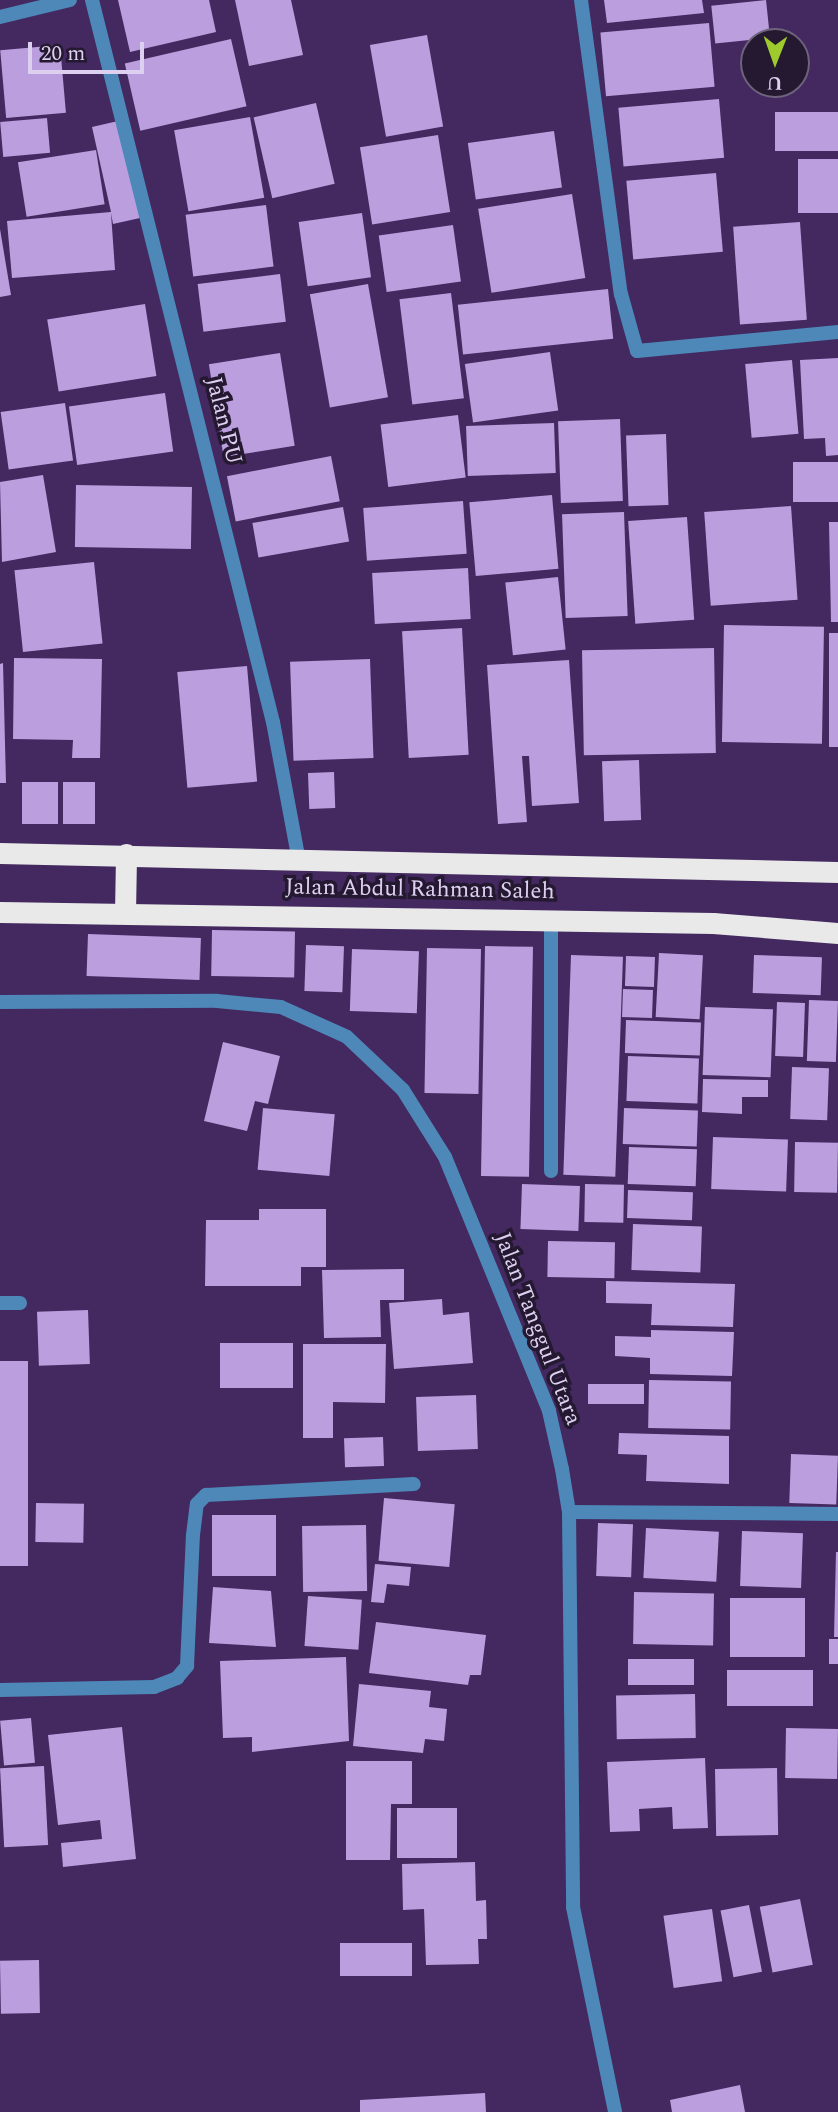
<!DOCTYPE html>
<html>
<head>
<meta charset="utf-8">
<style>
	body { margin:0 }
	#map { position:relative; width:838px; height:2112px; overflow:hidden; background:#43295f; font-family:Spectral,serif }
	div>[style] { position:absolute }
	.building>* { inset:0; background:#ba9ede; transform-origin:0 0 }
	.lane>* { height:14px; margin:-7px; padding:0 7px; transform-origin:7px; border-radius:7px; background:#4d88b8 }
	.street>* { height:14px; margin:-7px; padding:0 7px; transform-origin:7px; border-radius:7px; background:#4d88b8 }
	.highway>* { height:21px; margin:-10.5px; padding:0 10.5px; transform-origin:10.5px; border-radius:10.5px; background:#e9e9e9 }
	span { translate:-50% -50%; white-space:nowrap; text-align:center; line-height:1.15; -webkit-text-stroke:7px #241931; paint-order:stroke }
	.street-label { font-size:23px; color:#ddcff0 }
	.north { position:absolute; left:740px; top:28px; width:70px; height:70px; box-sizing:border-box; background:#241931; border:2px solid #6e627d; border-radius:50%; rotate:181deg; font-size:19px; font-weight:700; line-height:28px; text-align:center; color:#ddcff0 }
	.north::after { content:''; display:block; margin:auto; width:24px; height:32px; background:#9fca2e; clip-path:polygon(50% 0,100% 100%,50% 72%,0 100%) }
	.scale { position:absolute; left:28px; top:42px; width:116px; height:32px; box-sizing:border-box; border:4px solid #ddcff0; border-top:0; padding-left:9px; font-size:21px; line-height:24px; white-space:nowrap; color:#ddcff0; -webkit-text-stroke:5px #241931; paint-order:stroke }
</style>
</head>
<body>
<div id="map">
	<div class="building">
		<div style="clip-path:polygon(118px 0,209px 0,216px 32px,130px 52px)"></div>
		<div style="clip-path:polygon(235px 0,291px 0,303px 55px,249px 66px)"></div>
		<div style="clip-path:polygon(604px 0,702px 0,704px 13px,607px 23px)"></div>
		<div style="left:766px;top:0;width:38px;height:55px;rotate:84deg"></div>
		<div style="left:709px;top:23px;width:64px;height:109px;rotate:85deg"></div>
		<div style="left:427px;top:35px;width:93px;height:58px;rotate:80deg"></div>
		<div style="left:231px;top:39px;width:69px;height:109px;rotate:77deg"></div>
		<div style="left:60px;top:45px;width:68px;height:60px;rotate:85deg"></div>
		<div style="left:719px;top:99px;width:59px;height:101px;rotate:85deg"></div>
		<div style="left:316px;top:103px;width:83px;height:64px;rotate:77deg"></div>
		<div style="left:838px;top:112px;width:39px;height:63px;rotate:90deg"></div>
		<div style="left:250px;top:117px;width:82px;height:77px;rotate:80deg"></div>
		<div style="left:47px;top:118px;width:35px;height:47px;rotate:85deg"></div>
		<div style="clip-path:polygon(118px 121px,140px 218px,113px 224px,111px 213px,115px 270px,12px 278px,7px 221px,111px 212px,92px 127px)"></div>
		<div style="left:554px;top:131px;width:57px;height:87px;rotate:82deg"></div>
		<div style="left:438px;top:135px;width:78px;height:79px;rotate:81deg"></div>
		<div style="left:96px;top:150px;width:55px;height:79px;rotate:81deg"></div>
		<div style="left:838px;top:159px;width:54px;height:40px;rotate:90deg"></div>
		<div style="left:716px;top:173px;width:79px;height:90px;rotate:85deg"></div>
		<div style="left:572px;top:194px;width:85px;height:95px;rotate:81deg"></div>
		<div style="left:266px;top:205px;width:62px;height:81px;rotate:83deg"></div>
		<div style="left:362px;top:213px;width:65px;height:64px;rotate:82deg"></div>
		<div style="left:800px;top:222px;width:98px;height:67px;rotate:86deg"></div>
		<div style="left:453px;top:225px;width:57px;height:75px;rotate:82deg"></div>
		<div style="clip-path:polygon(0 229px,11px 295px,0 297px)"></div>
		<div style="left:280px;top:274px;width:48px;height:83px;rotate:83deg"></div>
		<div style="left:368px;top:284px;width:115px;height:59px;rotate:80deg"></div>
		<div style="left:608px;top:289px;width:50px;height:151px;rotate:84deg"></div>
		<div style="left:451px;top:293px;width:106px;height:52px;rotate:83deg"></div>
		<div style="left:145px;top:304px;width:73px;height:99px;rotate:81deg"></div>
		<div style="left:550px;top:352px;width:59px;height:86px;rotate:82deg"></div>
		<div style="left:280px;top:353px;width:94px;height:72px;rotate:81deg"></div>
		<div style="clip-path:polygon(838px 358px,838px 455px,826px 456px,825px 438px,804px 439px,800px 360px)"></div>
		<div style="left:792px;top:360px;width:74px;height:47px;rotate:85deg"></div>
		<div style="left:165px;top:393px;width:59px;height:97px;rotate:82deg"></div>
		<div style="left:65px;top:403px;width:58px;height:65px;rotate:82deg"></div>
		<div style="left:458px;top:415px;width:63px;height:78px;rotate:83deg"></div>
		<div style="left:620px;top:419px;width:82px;height:62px;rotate:88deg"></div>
		<div style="left:554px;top:423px;width:50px;height:88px;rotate:88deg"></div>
		<div style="left:666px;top:434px;width:71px;height:40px;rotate:88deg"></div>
		<div style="left:331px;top:456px;width:46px;height:106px;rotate:79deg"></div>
		<div style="left:838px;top:462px;width:40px;height:45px;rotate:90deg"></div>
		<div style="clip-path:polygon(43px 475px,56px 552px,2px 562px,0 482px)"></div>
		<div style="left:76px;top:485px;width:116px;height:62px;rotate:1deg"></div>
		<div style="left:552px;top:495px;width:74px;height:83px;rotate:85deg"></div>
		<div style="left:463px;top:501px;width:53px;height:100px;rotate:86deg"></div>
		<div style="left:791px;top:506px;width:94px;height:87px;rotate:86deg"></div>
		<div style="left:343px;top:507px;width:35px;height:92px;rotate:80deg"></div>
		<div style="left:624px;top:512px;width:104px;height:62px;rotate:88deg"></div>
		<div style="left:687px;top:517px;width:103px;height:59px;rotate:86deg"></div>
		<div style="clip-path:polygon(829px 522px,838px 522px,838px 622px,831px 622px)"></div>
		<div style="left:94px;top:562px;width:82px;height:80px;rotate:84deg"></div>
		<div style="left:468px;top:568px;width:51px;height:96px;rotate:87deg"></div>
		<div style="left:558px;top:577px;width:73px;height:53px;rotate:84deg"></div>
		<div style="left:724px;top:625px;width:100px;height:117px;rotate:1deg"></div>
		<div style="left:462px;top:628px;width:127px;height:60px;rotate:87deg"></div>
		<div style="left:829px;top:633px;width:9px;height:114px"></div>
		<div style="left:714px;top:648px;width:105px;height:132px;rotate:89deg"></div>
		<div style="clip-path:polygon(14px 658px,102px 659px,100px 758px,72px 758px,73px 740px,13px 739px)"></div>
		<div style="left:370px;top:659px;width:99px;height:80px;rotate:88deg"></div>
		<div style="clip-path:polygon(569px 660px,579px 803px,532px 806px,529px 756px,522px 756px,527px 822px,498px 824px,487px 665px)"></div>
		<div style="clip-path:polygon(3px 663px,6px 783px,0 783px,0 664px)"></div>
		<div style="left:247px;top:666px;width:116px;height:70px;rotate:85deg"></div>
		<div style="left:639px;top:760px;width:60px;height:37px;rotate:88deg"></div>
		<div style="left:334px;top:772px;width:36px;height:26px;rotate:88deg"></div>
		<div style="left:22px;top:782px;width:36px;height:42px"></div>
		<div style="left:63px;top:782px;width:32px;height:42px"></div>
		<div style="left:212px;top:930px;width:83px;height:46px;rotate:1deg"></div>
		<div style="left:88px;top:934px;width:113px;height:42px;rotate:2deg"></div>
		<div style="left:306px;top:945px;width:38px;height:46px;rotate:2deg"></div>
		<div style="left:485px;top:946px;width:48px;height:230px;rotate:1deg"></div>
		<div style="left:427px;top:948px;width:54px;height:145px;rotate:1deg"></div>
		<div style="left:352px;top:949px;width:67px;height:62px;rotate:2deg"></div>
		<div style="left:659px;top:953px;width:44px;height:64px;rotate:3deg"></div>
		<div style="left:571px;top:955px;width:52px;height:220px;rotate:2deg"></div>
		<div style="left:754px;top:955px;width:68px;height:38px;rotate:2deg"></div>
		<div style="left:626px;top:956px;width:29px;height:30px;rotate:2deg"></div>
		<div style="left:623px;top:989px;width:30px;height:28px;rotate:2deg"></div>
		<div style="left:809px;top:1000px;width:29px;height:61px;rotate:2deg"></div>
		<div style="left:777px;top:1002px;width:28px;height:54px;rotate:2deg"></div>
		<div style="left:705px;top:1007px;width:68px;height:68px;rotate:2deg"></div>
		<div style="left:626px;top:1020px;width:75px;height:33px;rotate:2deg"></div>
		<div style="clip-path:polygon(223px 1042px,280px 1056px,268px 1104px,255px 1101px,247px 1131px,204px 1121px)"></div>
		<div style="left:628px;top:1056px;width:71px;height:45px;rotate:2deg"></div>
		<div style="left:792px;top:1067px;width:37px;height:52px;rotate:2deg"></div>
		<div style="clip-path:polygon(703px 1079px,768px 1080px,768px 1097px,742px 1097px,742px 1114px,702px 1112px)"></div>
		<div style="left:263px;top:1108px;width:72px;height:62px;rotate:5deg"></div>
		<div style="left:624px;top:1108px;width:74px;height:36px;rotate:2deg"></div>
		<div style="left:713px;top:1137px;width:75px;height:52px;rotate:2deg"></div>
		<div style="left:795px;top:1142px;width:43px;height:50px;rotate:1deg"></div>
		<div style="left:629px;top:1147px;width:68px;height:37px;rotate:2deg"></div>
		<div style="left:522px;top:1184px;width:58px;height:45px;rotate:2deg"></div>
		<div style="left:585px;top:1184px;width:39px;height:38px;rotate:1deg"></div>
		<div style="left:628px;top:1190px;width:65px;height:28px;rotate:2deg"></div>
		<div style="clip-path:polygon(259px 1209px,326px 1209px,326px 1267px,301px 1267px,301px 1286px,205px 1286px,206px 1220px,259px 1220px)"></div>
		<div style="left:633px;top:1224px;width:69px;height:46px;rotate:2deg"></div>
		<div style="left:548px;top:1241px;width:67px;height:36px;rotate:1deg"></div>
		<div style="clip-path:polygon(404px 1269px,404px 1300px,380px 1300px,381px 1337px,324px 1338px,322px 1270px)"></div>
		<div style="clip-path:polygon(606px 1281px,735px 1284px,733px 1327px,651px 1325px,652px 1304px,606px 1303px)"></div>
		<div style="clip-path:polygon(442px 1299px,443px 1315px,469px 1312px,473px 1363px,394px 1369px,389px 1303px)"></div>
		<div style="left:88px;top:1310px;width:54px;height:51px;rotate:88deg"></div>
		<div style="clip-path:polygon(651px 1330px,734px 1332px,732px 1376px,650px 1374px,650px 1358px,615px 1356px,615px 1336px,651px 1337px)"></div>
		<div style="left:220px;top:1343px;width:73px;height:45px"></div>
		<div style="clip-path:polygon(303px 1344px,386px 1344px,385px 1403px,333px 1402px,333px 1438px,303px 1438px)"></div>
		<div style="left:0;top:1361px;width:28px;height:205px"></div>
		<div style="left:649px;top:1380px;width:82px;height:48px;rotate:1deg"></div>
		<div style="left:588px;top:1384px;width:56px;height:20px"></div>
		<div style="left:476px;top:1395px;width:54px;height:60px;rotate:88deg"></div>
		<div style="clip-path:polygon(619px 1433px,729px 1436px,729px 1484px,646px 1481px,647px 1455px,618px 1454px)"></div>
		<div style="left:383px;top:1437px;width:29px;height:39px;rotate:88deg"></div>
		<div style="left:791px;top:1454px;width:47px;height:49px;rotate:2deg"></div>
		<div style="left:384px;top:1498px;width:71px;height:63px;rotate:5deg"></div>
		<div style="left:36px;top:1503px;width:48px;height:39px;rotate:1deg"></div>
		<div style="left:276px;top:1515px;width:61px;height:64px;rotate:90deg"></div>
		<div style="left:598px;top:1523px;width:35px;height:53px;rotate:2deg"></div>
		<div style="left:366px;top:1525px;width:66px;height:64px;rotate:89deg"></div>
		<div style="left:646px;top:1528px;width:73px;height:50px;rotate:3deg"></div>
		<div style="left:742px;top:1531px;width:61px;height:55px;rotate:2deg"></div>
		<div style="clip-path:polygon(836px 1552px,838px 1552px,838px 1637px,834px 1637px)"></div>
		<div style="clip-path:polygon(375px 1564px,411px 1567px,409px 1586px,387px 1584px,384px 1603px,371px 1602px)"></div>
		<div style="clip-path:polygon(213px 1587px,271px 1591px,276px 1647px,209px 1643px)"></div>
		<div style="left:634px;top:1592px;width:80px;height:52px;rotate:1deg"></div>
		<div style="left:308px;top:1596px;width:54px;height:50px;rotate:4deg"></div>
		<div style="left:730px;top:1598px;width:75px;height:59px"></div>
		<div style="clip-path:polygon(376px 1622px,486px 1635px,481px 1675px,470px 1675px,468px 1685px,369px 1673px)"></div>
		<div style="left:829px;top:1639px;width:9px;height:25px"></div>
		<div style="clip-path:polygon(346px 1657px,349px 1741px,252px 1752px,252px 1737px,223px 1738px,220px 1661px)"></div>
		<div style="left:694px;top:1659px;width:26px;height:66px;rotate:90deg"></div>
		<div style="left:727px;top:1670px;width:86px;height:36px"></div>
		<div style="clip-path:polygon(359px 1684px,431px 1691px,429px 1707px,447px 1709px,444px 1741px,425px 1739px,423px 1753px,353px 1746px)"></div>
		<div style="left:695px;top:1694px;width:44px;height:79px;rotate:89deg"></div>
		<div style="left:31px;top:1718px;width:45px;height:31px;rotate:85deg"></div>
		<div style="clip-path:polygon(122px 1727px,136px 1859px,63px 1867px,61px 1843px,102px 1839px,100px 1820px,58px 1825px,48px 1735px)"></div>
		<div style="left:786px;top:1728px;width:52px;height:50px;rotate:1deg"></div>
		<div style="clip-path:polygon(705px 1758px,708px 1828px,673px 1829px,672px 1807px,639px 1809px,640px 1831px,610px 1832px,607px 1762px)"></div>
		<div style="clip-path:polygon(346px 1761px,412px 1761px,412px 1804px,391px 1804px,390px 1860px,346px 1860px)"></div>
		<div style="left:44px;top:1766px;width:79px;height:44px;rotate:87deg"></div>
		<div style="left:777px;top:1768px;width:67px;height:62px;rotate:89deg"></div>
		<div style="left:457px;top:1808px;width:50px;height:60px;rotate:90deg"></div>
		<div style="clip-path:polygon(475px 1862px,476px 1901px,486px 1900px,487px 1939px,478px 1939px,479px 1964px,426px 1965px,424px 1909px,403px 1910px,402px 1864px)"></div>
		<div style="left:800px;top:1899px;width:67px;height:41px;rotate:79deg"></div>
		<div style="left:749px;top:1905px;width:68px;height:29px;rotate:79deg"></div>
		<div style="left:712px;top:1909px;width:73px;height:49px;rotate:82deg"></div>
		<div style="left:340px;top:1943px;width:72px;height:33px"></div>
		<div style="left:39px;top:1960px;width:53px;height:39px;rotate:89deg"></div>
		<div style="clip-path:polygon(740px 2085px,745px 2112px,672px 2112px,670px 2100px)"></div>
		<div style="clip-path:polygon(485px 2093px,486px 2112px,360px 2112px,360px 2100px)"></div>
	</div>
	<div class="lane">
		<div style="left:0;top:1303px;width:20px"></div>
	</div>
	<div class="street">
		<div style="left:92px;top:0;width:744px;rotate:75.93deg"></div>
		<div style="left:273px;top:722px;width:136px;rotate:79.4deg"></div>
		<div style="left:581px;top:0;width:297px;rotate:82.3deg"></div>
		<div style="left:621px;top:294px;width:59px;rotate:74.3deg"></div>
		<div style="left:637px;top:351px;width:202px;rotate:-5.4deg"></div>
		<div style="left:0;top:17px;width:72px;rotate:-13.7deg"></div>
		<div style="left:551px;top:919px;width:252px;rotate:90deg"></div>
		<div style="left:0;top:1002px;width:217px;rotate:-0.3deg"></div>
		<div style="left:217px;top:1001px;width:64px;rotate:5.4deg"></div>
		<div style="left:281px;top:1007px;width:72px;rotate:24.4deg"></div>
		<div style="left:347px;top:1037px;width:77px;rotate:43.4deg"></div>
		<div style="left:403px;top:1090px;width:79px;rotate:57.9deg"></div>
		<div style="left:445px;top:1157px;width:274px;rotate:67.7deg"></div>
		<div style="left:549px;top:1411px;width:59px;rotate:77.4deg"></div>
		<div style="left:562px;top:1469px;width:44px;rotate:80.8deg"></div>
		<div style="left:569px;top:1512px;width:395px;rotate:89.4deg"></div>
		<div style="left:573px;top:1907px;width:209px;rotate:78.4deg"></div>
		<div style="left:569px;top:1512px;width:269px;rotate:0.4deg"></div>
		<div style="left:0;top:1690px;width:154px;rotate:-1.1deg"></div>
		<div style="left:154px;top:1687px;width:25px;rotate:-21deg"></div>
		<div style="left:177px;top:1678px;width:16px;rotate:-50deg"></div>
		<div style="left:187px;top:1666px;width:131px;rotate:-87.4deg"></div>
		<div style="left:193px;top:1535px;width:31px;rotate:-83deg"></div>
		<div style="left:197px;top:1504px;width:13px;rotate:-45deg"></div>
		<div style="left:206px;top:1495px;width:208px;rotate:-3deg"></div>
	</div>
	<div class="highway">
		<div style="left:0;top:853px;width:838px;rotate:1.3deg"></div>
		<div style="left:0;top:912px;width:713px;rotate:0.88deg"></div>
		<div style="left:713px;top:923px;width:125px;rotate:4.6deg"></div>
		<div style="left:125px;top:913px;width:59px;rotate:-89deg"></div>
	</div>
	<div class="street-label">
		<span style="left:223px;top:421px;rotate:76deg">Jalan PU</span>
		<span style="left:420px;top:890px;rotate:1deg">Jalan Abdul Rahman Saleh</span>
		<span style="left:537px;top:1329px;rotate:69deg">Jalan Tanggul Utara</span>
	</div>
	<div class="north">U</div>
	<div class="scale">20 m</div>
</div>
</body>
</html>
